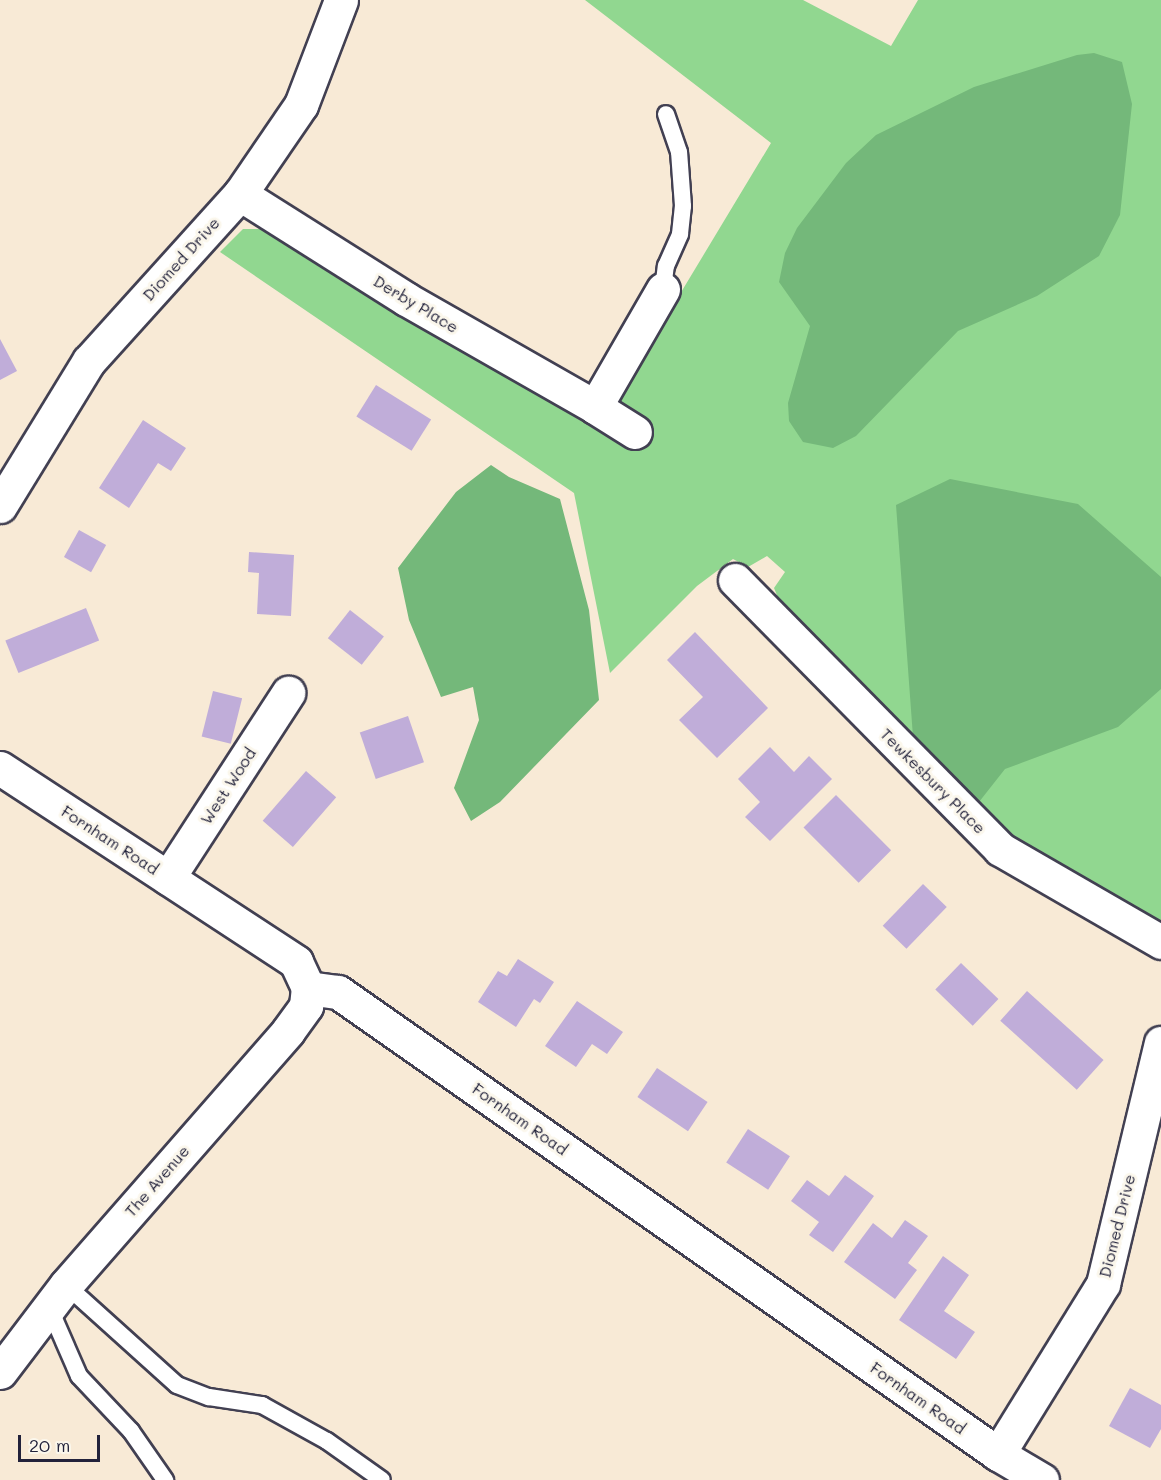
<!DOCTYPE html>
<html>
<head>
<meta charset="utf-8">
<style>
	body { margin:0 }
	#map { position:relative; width:1161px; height:1480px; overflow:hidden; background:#f8ead6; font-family:Mali,sans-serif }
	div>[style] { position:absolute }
	.green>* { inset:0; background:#91d790 }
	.forest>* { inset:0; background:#74b87a }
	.building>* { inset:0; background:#c0add9; transform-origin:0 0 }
	.roads { filter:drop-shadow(2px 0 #424052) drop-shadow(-2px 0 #424052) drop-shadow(0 2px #424052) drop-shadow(0 -2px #424052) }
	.service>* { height:16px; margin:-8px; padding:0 8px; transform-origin:8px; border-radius:8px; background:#fff }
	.minor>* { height:33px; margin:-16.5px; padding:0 16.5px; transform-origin:16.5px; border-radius:16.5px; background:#fff }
	.tertiary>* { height:33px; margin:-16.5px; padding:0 16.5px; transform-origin:16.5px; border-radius:16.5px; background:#fff }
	span { translate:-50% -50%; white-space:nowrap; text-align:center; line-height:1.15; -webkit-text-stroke:6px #fbf7ec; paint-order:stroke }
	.street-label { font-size:16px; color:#22223b }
	.scale { position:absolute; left:18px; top:1435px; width:82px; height:27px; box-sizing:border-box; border:3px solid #22223b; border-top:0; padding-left:8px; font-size:18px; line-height:21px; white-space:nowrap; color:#22223b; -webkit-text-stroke:4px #fbf7ec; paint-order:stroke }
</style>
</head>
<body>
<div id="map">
	<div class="green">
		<div style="clip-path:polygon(585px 0,803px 0,891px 46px,918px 0,1161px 0,1161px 925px,1010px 837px,781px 605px,774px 588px,785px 572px,767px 556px,748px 567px,733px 559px,697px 586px,610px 673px,574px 493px,220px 252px,243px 229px,267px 229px,389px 310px,598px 430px,771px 143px)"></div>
	</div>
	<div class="forest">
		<div style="clip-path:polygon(1094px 53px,1122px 62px,1132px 104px,1120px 215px,1099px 256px,1037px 296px,958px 331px,856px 436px,833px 448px,803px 442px,789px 421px,788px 403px,810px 326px,779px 282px,785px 253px,797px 228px,846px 163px,876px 135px,974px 87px,1077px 55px)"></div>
		<div style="clip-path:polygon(491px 465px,509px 477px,560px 499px,589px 610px,599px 700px,500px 802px,471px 821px,454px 788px,479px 720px,473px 687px,441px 697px,409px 620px,398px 568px,456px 492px)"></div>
		<div style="clip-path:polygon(950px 479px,1078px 504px,1161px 577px,1161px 689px,1118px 727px,1005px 769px,979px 802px,913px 737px,896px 505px)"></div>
	</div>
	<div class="building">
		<div style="clip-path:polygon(0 339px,17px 371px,0 380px)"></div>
		<div style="left:376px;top:385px;width:65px;height:37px;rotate:32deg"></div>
		<div style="clip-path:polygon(143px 420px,186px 448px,171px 471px,158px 463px,129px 508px,99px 488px)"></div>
		<div style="left:79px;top:530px;width:31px;height:31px;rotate:29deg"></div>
		<div style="clip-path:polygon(249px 552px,294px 555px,291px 616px,257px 614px,259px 573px,248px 572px)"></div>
		<div style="left:86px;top:608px;width:35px;height:87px;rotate:68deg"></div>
		<div style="left:350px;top:610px;width:43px;height:36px;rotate:38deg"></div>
		<div style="clip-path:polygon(695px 632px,768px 708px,717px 758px,679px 720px,703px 697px,667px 660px)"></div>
		<div style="left:213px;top:691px;width:30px;height:47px;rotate:14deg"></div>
		<div style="left:408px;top:716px;width:49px;height:51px;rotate:71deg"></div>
		<div style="clip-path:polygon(770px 747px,794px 772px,809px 756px,832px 779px,770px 841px,745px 817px,760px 802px,738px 779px)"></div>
		<div style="left:306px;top:771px;width:40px;height:66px;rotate:41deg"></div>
		<div style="left:836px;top:795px;width:78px;height:46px;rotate:45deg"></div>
		<div style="left:923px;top:884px;width:33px;height:58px;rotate:44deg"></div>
		<div style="clip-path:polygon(518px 959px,554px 982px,540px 1003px,534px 999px,516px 1027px,478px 1002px,498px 971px,507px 976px)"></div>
		<div style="left:961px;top:963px;width:52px;height:37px;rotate:44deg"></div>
		<div style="left:1027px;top:991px;width:103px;height:40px;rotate:42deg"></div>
		<div style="clip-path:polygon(577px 1001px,623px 1032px,607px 1054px,592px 1044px,576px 1067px,545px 1046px)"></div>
		<div style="left:657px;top:1068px;width:61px;height:35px;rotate:34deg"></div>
		<div style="left:748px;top:1129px;width:50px;height:40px;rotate:33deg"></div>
		<div style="clip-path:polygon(845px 1175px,874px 1196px,833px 1252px,809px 1235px,819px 1222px,791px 1201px,807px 1180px,829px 1196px)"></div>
		<div style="clip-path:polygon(905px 1220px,928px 1236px,908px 1263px,917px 1270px,895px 1299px,844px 1262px,873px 1223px,892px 1238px)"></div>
		<div style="clip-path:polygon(943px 1256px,969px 1275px,944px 1311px,975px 1332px,956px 1359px,899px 1320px)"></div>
		<div style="clip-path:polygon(1130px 1388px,1161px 1405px,1161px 1429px,1150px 1448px,1109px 1426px)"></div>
	</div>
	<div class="roads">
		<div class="service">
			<div style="left:663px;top:289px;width:23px;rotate:-83deg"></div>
			<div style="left:666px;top:266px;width:35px;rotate:-66deg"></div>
			<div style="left:680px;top:234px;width:28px;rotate:-84deg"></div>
			<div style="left:683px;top:206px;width:54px;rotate:-94.2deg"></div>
			<div style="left:679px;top:152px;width:40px;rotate:-108.9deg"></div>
			<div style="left:66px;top:1285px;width:149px;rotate:42deg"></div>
			<div style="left:177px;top:1385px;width:34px;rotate:21deg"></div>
			<div style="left:209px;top:1397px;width:54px;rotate:8.6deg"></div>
			<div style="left:262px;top:1405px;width:74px;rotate:29deg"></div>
			<div style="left:327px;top:1441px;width:67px;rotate:35.3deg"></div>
			<div style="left:49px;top:1307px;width:75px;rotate:66.5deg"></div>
			<div style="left:79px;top:1376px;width:76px;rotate:46.6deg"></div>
			<div style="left:131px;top:1431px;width:60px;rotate:55.2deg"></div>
		</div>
		<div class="minor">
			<div style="left:240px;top:194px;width:196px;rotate:32.3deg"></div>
			<div style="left:406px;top:299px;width:218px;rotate:29.7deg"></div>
			<div style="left:595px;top:407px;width:136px;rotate:-60deg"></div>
			<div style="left:595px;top:407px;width:47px;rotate:32deg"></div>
			<div style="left:0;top:506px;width:170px;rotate:-58.5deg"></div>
			<div style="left:89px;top:361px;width:225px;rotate:-47.9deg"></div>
			<div style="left:240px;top:194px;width:108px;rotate:-55.6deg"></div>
			<div style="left:301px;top:105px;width:112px;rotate:-69.1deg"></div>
			<div style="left:735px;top:580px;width:378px;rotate:45.4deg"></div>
			<div style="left:1000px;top:849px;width:186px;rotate:30deg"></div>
			<div style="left:168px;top:878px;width:221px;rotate:-57deg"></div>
			<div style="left:0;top:1372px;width:109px;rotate:-52.8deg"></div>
			<div style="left:66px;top:1285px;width:337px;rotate:-48.8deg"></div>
			<div style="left:288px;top:1031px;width:31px;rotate:-54deg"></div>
			<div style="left:306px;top:1006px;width:18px;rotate:-84deg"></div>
			<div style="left:998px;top:1454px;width:200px;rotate:-58.3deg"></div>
			<div style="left:1103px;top:1284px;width:248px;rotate:-76.5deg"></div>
		</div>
		<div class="tertiary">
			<div style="left:0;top:768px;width:354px;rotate:33.2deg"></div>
			<div style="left:296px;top:962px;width:29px;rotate:65deg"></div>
			<div style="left:308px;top:988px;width:30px;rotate:8deg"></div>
			<div style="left:338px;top:992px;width:806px;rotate:34.99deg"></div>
			<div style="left:998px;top:1454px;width:51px;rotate:30.6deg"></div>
		</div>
	</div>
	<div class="street-label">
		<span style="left:181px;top:259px;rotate:-48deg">Diomed Drive</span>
		<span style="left:416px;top:304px;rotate:31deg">Derby Place</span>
		<span style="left:933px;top:781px;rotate:45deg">Tewkesbury Place</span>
		<span style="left:228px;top:786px;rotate:-57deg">West Wood</span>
		<span style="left:110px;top:840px;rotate:33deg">Fornham Road</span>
		<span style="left:520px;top:1119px;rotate:35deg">Fornham Road</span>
		<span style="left:157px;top:1181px;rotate:-49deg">The Avenue</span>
		<span style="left:1117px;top:1226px;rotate:-76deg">Diomed Drive</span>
		<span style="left:918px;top:1398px;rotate:35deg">Fornham Road</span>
	</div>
	<div class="scale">20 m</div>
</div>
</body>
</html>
